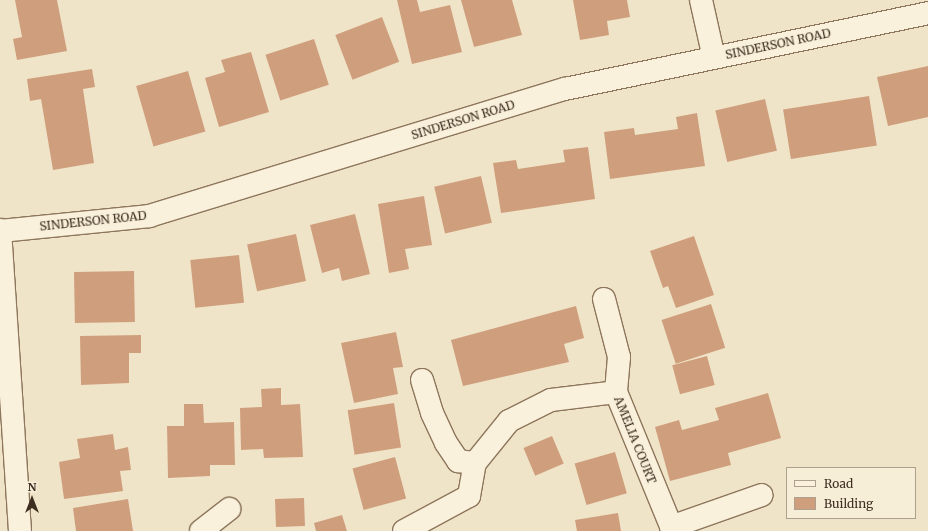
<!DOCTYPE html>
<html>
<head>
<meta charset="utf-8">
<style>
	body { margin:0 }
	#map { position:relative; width:928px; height:531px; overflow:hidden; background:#f0e4c8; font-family:Merriweather,serif }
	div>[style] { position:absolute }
	.building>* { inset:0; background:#cf9f7d; transform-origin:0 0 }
	.roads { filter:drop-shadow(1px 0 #8d765c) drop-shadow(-1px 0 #8d765c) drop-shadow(0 1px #8d765c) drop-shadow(0 -1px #8d765c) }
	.minor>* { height:22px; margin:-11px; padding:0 11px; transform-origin:11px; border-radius:11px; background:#faf1dc }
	span { translate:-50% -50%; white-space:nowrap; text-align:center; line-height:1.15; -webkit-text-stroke:3px #f7eed8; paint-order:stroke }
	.street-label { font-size:12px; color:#3d2e20 }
	.legend { position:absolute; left:786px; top:467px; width:130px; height:52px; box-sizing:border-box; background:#f7eed8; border:1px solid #ada18e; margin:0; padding:5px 7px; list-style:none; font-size:12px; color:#3d2e20 }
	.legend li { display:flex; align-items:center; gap:8px; height:20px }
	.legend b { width:20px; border:1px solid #ada18e }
	.north { position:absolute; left:12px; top:479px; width:40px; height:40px; -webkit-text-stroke:3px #f7eed8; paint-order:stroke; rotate:0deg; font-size:11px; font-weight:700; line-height:16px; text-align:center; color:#3d2e20 }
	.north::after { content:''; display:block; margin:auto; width:14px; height:18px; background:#3d2e20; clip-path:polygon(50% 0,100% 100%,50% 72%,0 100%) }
</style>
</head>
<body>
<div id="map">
	<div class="building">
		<div style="clip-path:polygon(15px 0,57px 0,67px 51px,17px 60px,13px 39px,22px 37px)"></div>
		<div style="clip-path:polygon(397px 0,417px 0,420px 12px,450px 5px,462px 52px,412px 64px)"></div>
		<div style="clip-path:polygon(461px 0,512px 0,522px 35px,474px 47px)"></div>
		<div style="clip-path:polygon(573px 0,627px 0,630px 17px,607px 21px,609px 35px,580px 40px)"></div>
		<div style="left:382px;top:17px;width:48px;height:50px;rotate:69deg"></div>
		<div style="left:314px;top:39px;width:48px;height:51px;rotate:72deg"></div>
		<div style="clip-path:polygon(251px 52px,269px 112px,219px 127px,205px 78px,225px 72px,221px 60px)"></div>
		<div style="clip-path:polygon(928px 66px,928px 117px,888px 126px,877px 77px)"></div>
		<div style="clip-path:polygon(92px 69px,95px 87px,83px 89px,94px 163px,53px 170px,41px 99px,30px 101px,27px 79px)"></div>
		<div style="left:188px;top:71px;width:63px;height:54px;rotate:74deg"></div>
		<div style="left:869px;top:96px;width:50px;height:87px;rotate:81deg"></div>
		<div style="left:765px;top:99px;width:53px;height:51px;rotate:77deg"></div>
		<div style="clip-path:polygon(697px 113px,705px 166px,610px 179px,604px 132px,634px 128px,635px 135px,678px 129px,676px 117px)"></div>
		<div style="clip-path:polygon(588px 147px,595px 199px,501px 213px,493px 163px,516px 160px,518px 169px,565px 162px,563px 150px)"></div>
		<div style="left:481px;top:176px;width:48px;height:48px;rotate:77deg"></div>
		<div style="clip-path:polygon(424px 196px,432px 245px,405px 249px,409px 269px,389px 273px,378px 204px)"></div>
		<div style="clip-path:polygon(355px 214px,370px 274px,342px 281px,339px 268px,322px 273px,310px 225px)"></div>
		<div style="left:296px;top:234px;width:48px;height:50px;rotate:78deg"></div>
		<div style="clip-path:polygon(694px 236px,714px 295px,676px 308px,668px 286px,663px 288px,650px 251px)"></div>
		<div style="left:239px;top:255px;width:48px;height:49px;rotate:84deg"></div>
		<div style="left:134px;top:271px;width:51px;height:60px;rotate:89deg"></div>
		<div style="left:711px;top:304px;width:46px;height:52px;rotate:72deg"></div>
		<div style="clip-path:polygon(576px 306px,584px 338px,564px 344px,569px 362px,463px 386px,451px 340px)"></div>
		<div style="clip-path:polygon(396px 332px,403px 367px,393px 368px,398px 394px,354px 403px,341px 343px)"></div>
		<div style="clip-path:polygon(141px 335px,141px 353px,129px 353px,129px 383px,81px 385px,80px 336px)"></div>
		<div style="left:707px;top:356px;width:30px;height:36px;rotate:75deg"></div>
		<div style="clip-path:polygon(281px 388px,281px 405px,300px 404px,303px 457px,264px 458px,263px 449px,241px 450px,240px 408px,262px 407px,261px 389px)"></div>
		<div style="clip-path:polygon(768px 393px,781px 438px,728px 453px,731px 465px,670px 481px,655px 427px,679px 420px,682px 430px,719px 420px,715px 408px)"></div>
		<div style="left:394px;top:403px;width:45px;height:47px;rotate:81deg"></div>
		<div style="clip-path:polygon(184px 404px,203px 404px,204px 423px,234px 422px,235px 465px,210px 465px,210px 476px,168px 478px,167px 426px,184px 426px)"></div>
		<div style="clip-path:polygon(113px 434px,115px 450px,128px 447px,131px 470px,120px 471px,123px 491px,64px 499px,59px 462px,80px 458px,77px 439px)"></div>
		<div style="left:552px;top:436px;width:30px;height:31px;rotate:67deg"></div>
		<div style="left:615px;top:452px;width:43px;height:42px;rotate:74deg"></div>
		<div style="left:395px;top:457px;width:43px;height:44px;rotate:75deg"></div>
		<div style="left:304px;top:498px;width:28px;height:29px;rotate:88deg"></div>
		<div style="clip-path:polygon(128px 499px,133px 531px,76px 531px,73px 508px)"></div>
		<div style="clip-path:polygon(618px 513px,621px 531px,577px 531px,575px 520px)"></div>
		<div style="clip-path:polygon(342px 515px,347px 531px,316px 531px,314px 523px)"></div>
	</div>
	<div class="roads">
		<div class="minor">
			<div style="left:701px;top:0;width:59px;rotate:77.4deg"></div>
			<div style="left:0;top:230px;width:302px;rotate:86.2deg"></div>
			<div style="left:0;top:231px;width:150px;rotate:-5.7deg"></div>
			<div style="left:149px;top:216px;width:435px;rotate:-17deg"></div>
			<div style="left:565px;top:89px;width:371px;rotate:-11.8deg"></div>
			<div style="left:604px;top:299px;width:60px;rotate:75.5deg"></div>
			<div style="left:619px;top:357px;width:35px;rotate:95deg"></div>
			<div style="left:422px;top:380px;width:34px;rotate:73deg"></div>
			<div style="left:432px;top:413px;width:33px;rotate:65deg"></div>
			<div style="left:446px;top:443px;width:22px;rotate:56deg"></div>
			<div style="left:458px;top:461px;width:17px;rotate:7deg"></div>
			<div style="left:671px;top:527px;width:96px;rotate:-19.4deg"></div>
			<div style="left:201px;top:531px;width:36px;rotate:-38deg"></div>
			<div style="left:404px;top:531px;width:74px;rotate:-28.3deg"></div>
			<div style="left:469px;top:496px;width:34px;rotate:-80deg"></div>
			<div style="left:475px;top:463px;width:54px;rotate:-51deg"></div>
			<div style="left:509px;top:421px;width:47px;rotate:-26.6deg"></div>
			<div style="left:551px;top:400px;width:65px;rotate:-7deg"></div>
			<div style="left:616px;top:392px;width:150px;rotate:67.7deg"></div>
		</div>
	</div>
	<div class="street-label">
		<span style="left:778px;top:44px;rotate:-12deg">SINDERSON ROAD</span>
		<span style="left:463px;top:120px;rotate:-17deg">SINDERSON ROAD</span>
		<span style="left:93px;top:221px;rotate:-6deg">SINDERSON ROAD</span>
		<span style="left:635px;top:440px;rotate:68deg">AMELIA COURT</span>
	</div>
	<ul class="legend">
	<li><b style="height:5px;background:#faf1dc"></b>Road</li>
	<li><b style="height:11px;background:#cf9f7d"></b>Building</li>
	</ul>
	<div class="north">N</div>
</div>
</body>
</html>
